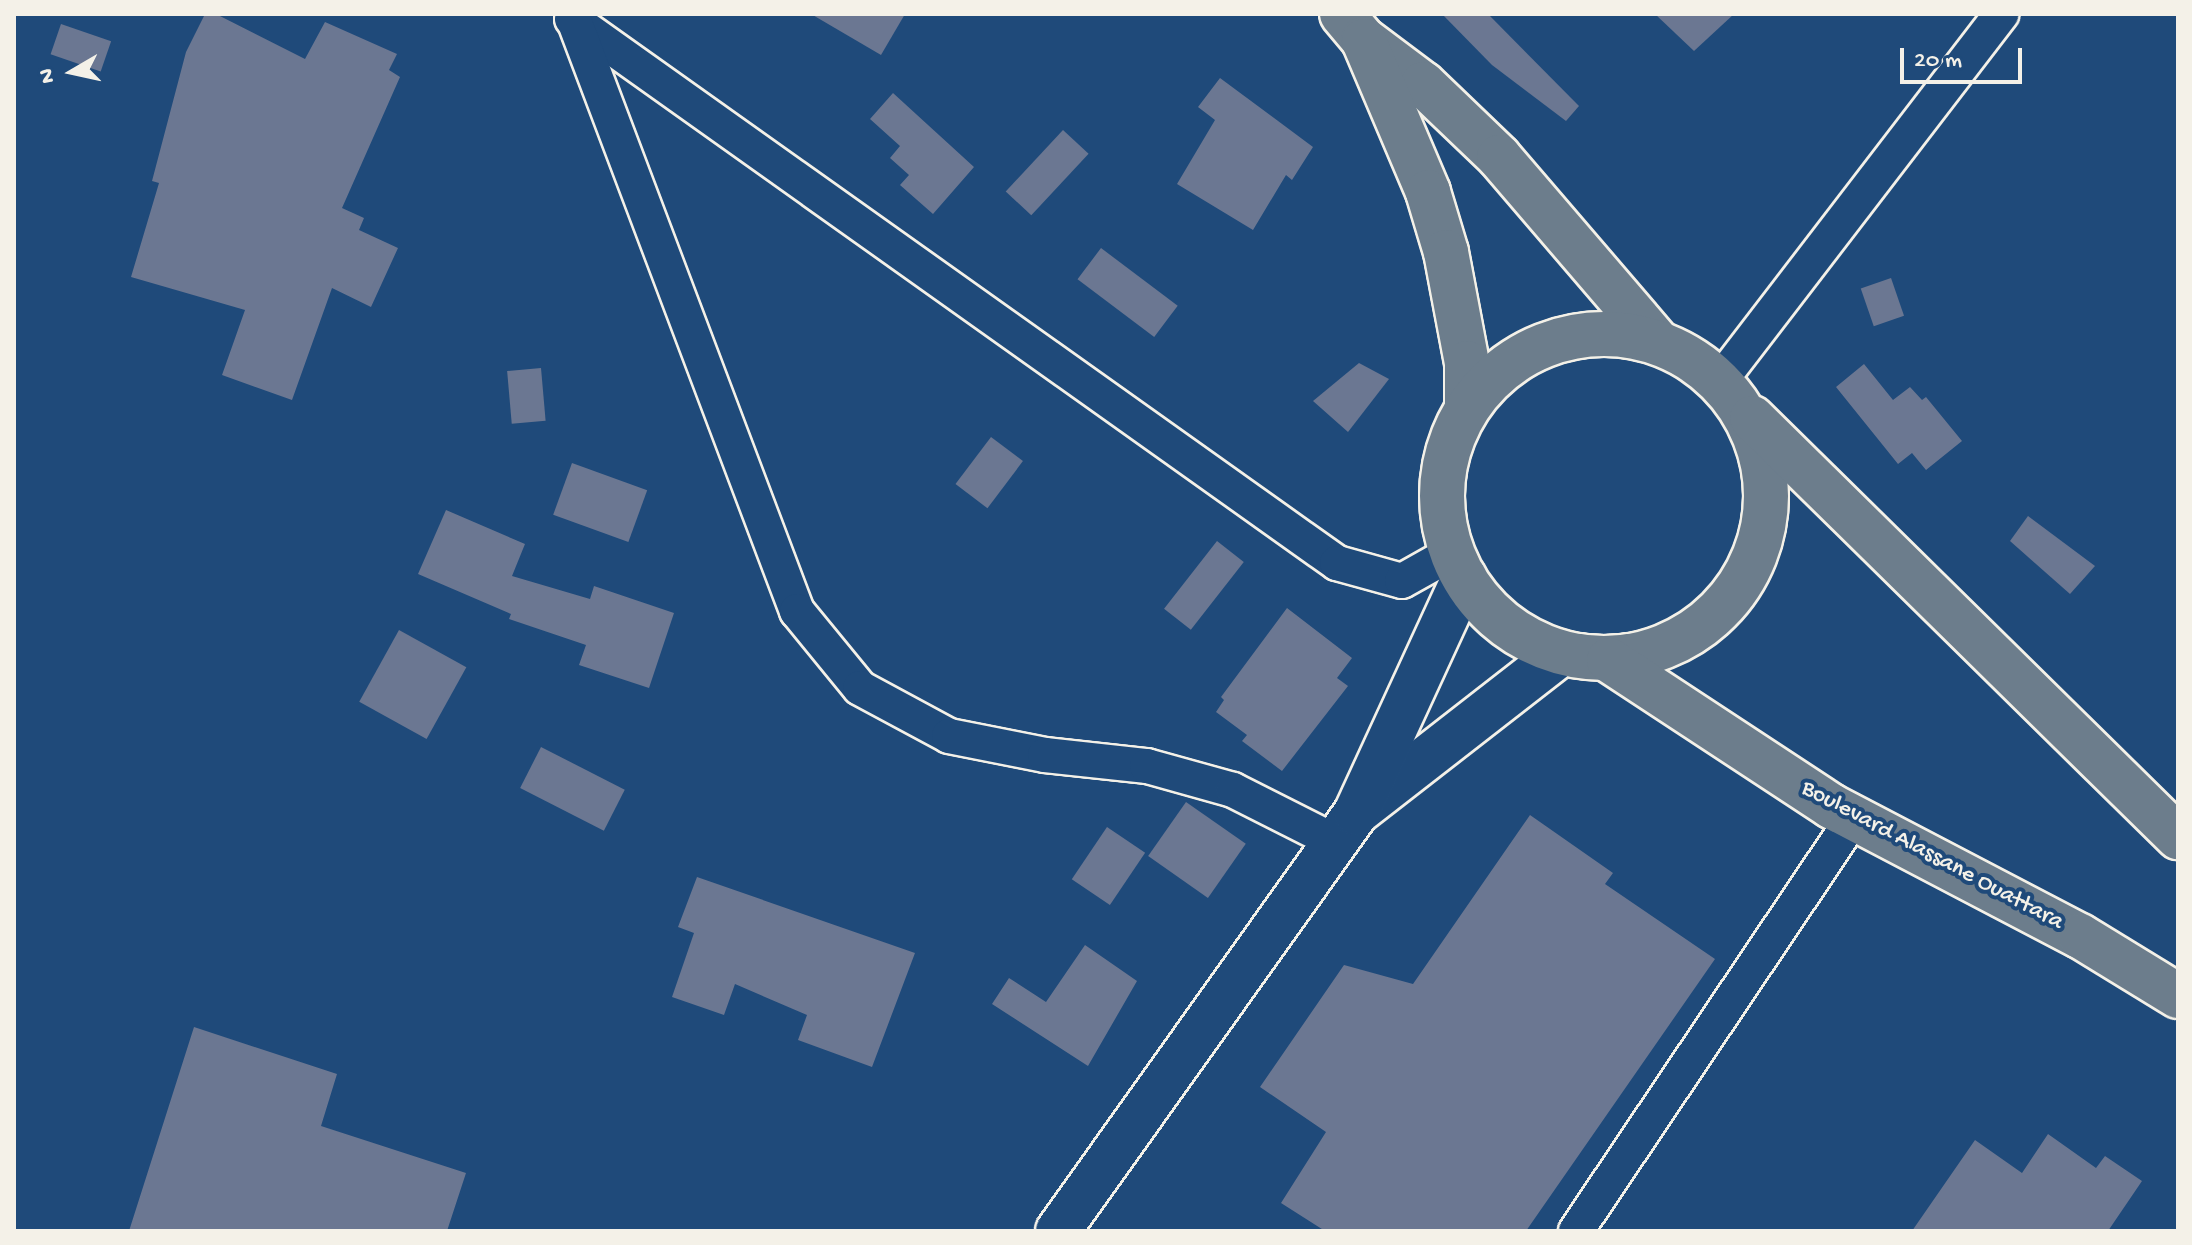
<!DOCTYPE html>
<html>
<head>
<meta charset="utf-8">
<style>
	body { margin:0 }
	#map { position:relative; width:2192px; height:1245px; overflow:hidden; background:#1f4a7a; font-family:"Gochi Hand",sans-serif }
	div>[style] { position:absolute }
	.building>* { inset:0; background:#6b7792; transform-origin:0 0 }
	.roads { filter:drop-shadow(2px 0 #f4f1e8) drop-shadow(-2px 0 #f4f1e8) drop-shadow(0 2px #f4f1e8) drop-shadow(0 -2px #f4f1e8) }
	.street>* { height:34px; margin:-17px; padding:0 17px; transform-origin:17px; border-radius:17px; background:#1f4a7a }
	.secondary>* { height:44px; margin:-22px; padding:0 22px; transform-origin:22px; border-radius:22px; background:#1f4a7a }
	.primary>* { height:44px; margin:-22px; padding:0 22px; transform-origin:22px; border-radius:22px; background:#6c7d8c }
	.primary>.ring { margin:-22px; padding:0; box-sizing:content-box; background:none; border:44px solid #6c7d8c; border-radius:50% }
	span { translate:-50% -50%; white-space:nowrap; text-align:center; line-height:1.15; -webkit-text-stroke:8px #1f4a7a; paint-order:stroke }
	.street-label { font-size:24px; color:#f4f1e8 }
	.frame { position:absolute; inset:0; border:16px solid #f4f1e8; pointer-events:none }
	.north { position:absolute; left:32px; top:32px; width:80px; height:80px; -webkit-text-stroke:6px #1f4a7a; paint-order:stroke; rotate:261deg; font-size:22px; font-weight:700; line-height:32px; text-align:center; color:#f4f1e8 }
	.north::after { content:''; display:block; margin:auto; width:28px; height:36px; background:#f4f1e8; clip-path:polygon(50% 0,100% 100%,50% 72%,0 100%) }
	.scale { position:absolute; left:1900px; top:48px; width:122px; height:36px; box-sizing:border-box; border:4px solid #f4f1e8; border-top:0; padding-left:10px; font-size:24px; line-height:28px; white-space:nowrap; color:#f4f1e8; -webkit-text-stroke:6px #1f4a7a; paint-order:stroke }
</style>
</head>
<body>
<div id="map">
	<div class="building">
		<div style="clip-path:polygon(205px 14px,216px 14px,305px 59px,325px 22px,397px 54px,389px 70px,400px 77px,342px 208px,364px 218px,359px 230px,398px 248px,371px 307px,332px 288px,292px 400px,222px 375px,245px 310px,131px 277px,159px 183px,152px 181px,186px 52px)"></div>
		<div style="clip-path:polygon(811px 14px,905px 14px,881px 55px)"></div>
		<div style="clip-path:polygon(1442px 14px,1488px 14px,1579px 106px,1566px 121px,1492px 65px)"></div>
		<div style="clip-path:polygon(1655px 14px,1734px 14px,1694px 51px)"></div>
		<div style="left:61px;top:24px;width:53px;height:32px;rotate:19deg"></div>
		<div style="clip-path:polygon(1220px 78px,1313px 147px,1292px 180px,1286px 175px,1253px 230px,1177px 184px,1215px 120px,1198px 107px)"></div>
		<div style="clip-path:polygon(893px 93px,974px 167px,933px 214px,900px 185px,909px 175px,890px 158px,900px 146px,870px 119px)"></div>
		<div style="left:1063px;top:130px;width:35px;height:84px;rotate:43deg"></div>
		<div style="left:1101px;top:248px;width:96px;height:39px;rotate:37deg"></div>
		<div style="left:1891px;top:278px;width:40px;height:32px;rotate:71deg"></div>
		<div style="clip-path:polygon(1359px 363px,1389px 379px,1348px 432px,1313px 401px)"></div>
		<div style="clip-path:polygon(1864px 364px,1893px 400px,1910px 387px,1922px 400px,1926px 397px,1962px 441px,1926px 470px,1912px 453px,1898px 464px,1836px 387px)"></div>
		<div style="left:541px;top:368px;width:53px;height:34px;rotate:85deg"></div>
		<div style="left:991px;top:437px;width:40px;height:59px;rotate:37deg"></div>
		<div style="left:572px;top:463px;width:80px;height:55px;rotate:20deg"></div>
		<div style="clip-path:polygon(446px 510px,525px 544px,512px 576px,590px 599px,594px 586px,674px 613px,649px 688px,579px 665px,586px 645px,509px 619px,511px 614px,418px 574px)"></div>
		<div style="clip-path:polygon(2028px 516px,2095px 566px,2070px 594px,2010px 541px)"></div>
		<div style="left:1217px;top:541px;width:34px;height:86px;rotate:38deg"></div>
		<div style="clip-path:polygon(1287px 608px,1352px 658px,1337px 678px,1348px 686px,1282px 771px,1242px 741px,1247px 735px,1216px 712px,1224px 700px,1221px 697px)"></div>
		<div style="left:399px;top:630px;width:77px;height:82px;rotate:29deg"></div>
		<div style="left:541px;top:747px;width:94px;height:46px;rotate:27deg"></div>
		<div style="left:1186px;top:802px;width:73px;height:66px;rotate:35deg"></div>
		<div style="clip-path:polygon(1530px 815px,1613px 873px,1605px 884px,1715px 959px,1526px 1231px,1325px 1231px,1281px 1203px,1326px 1132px,1260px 1087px,1344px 965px,1413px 984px)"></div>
		<div style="left:1107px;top:827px;width:46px;height:63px;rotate:34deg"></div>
		<div style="clip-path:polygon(697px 877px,915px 953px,872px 1067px,798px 1040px,807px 1015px,735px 984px,724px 1015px,672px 997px,694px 933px,678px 927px)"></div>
		<div style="clip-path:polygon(1085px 945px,1137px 981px,1088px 1066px,992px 1004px,1009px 978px,1046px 1002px)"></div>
		<div style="clip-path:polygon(194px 1027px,337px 1074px,321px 1126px,466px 1173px,447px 1231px,129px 1231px)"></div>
		<div style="clip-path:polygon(2048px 1134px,2096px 1168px,2105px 1156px,2142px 1181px,2108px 1231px,1912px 1231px,1975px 1140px,2022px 1173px)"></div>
	</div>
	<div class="roads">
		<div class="street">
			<div style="left:572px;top:19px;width:939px;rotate:35.42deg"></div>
			<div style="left:1337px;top:563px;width:67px;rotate:15.5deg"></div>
			<div style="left:1402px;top:581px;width:57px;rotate:-29.2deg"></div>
			<div style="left:574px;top:20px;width:632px;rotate:69.33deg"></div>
			<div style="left:797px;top:611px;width:99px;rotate:50.7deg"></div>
			<div style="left:860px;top:688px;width:101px;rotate:28.3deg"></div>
			<div style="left:949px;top:736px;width:98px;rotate:11.2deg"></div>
			<div style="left:1045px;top:755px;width:103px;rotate:6.2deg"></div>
			<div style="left:1147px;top:766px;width:89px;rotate:15.6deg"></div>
			<div style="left:1233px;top:790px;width:113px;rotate:26.8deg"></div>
			<div style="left:1719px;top:382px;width:464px;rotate:-52.5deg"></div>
			<div style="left:1576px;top:1231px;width:498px;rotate:-56.1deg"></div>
		</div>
		<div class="secondary">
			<div style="left:1361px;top:809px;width:252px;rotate:-37.9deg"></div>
			<div style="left:1058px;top:1231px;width:513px;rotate:-54.51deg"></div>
			<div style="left:1356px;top:813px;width:259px;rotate:-65.3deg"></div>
		</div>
		<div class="primary">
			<div style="left:1342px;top:14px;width:33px;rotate:50deg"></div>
			<div style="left:1363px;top:39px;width:75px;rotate:36.9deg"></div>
			<div style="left:1423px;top:84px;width:105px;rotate:43.8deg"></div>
			<div style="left:1499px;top:157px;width:241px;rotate:49.4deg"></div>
			<div style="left:1364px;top:41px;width:164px;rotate:67deg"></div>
			<div style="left:1428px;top:192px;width:63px;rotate:73.3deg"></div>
			<div style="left:1446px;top:252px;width:113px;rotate:79.3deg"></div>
			<div style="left:1467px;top:363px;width:45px;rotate:90deg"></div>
			<div class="ring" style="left:1442px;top:334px;width:280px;height:280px"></div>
			<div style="left:1752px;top:418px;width:598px;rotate:44.53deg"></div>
			<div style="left:1609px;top:660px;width:266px;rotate:33.3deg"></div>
			<div style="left:1831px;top:806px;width:281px;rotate:27.6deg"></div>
			<div style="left:2080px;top:936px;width:115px;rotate:31.5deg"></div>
		</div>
	</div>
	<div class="street-label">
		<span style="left:1932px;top:856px;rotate:28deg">Boulevard Alassane Ouattara</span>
	</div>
	<div class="frame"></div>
	<div class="north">N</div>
	<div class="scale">20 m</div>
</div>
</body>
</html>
